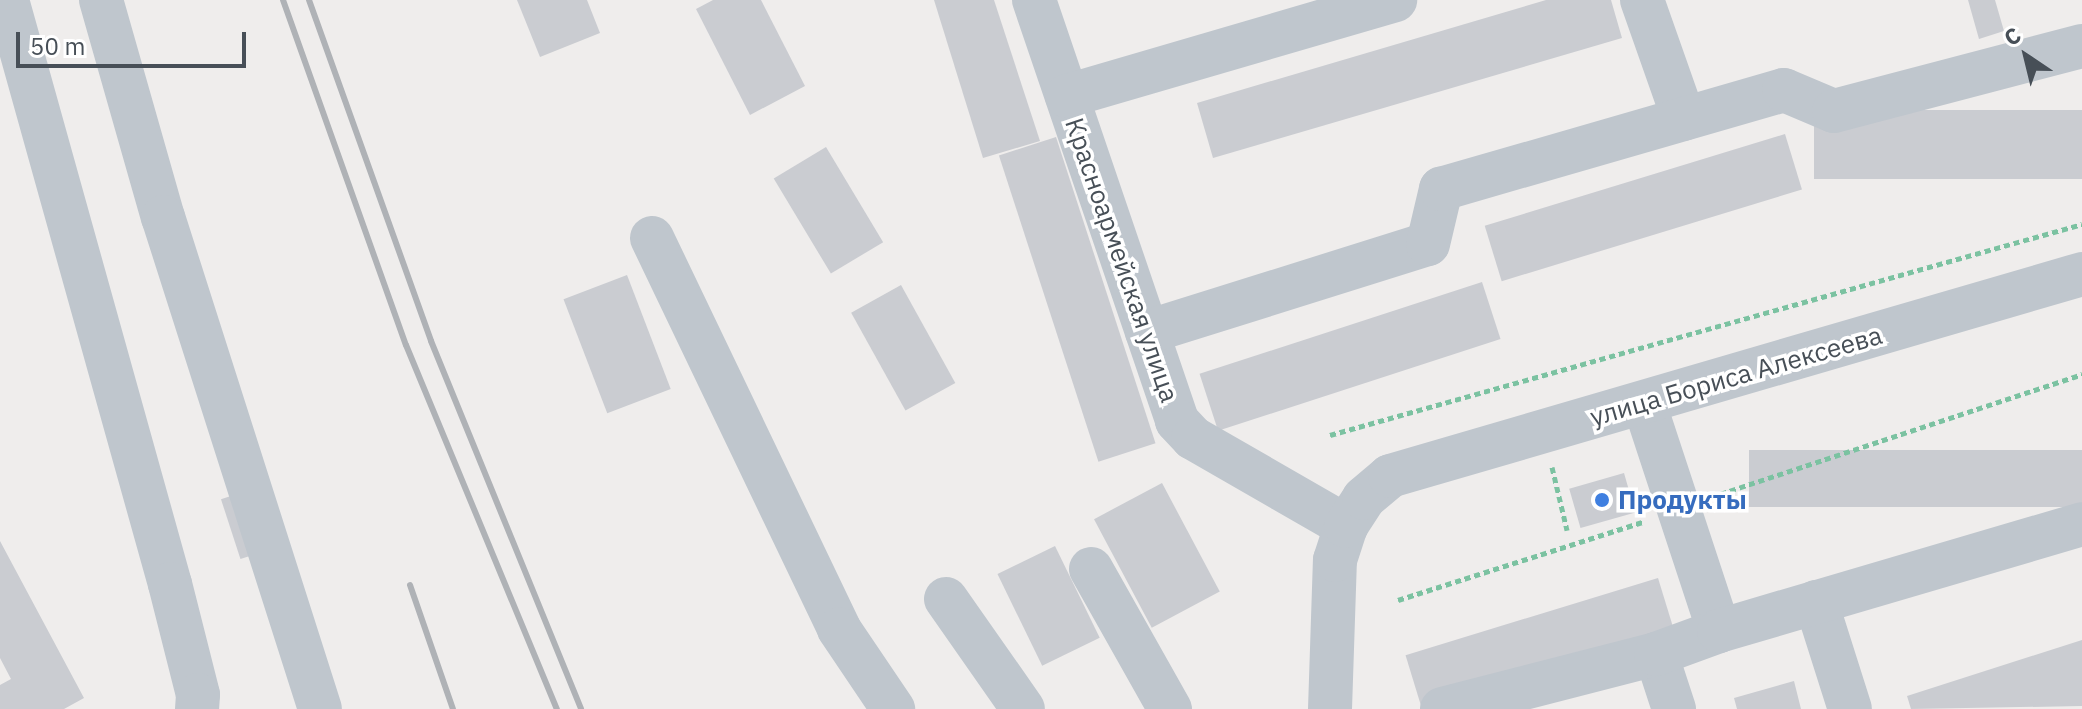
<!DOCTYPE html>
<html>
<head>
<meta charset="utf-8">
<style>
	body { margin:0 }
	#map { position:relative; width:2082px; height:709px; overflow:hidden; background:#efedec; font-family:"IBM Plex Sans",sans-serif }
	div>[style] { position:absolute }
	.building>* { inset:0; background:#caccd1; transform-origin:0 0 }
	.path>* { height:5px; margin-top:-2.5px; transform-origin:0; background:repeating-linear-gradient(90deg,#7bc2a1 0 6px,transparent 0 10px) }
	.minor>* { height:44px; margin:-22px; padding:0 22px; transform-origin:22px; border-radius:22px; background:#bfc6cd }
	.rail>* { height:6px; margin:-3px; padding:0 3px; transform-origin:3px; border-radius:3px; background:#afb2b6 }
	.dots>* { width:22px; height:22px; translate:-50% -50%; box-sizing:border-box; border:4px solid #fff; border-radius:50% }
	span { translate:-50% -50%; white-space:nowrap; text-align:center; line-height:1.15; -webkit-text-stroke:7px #fff; paint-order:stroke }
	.street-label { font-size:26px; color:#474f57 }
	.shop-label { font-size:26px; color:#366cbe; font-weight:700 }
	.left { translate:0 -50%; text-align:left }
	.north { position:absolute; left:1986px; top:16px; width:80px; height:80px; -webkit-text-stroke:6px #fff; paint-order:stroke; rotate:325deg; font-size:22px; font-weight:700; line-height:32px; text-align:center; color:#474f57 }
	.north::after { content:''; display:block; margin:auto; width:28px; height:36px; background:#474f57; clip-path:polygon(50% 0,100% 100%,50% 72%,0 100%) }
	.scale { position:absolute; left:16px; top:32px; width:230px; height:36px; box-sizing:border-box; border:4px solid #474f57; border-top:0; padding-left:10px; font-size:24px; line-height:28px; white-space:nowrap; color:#474f57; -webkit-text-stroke:6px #fff; paint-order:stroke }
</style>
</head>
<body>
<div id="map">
	<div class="building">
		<div style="clip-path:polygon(517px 0,587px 0,600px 33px,540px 57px)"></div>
		<div style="clip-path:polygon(713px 0,761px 0,805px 86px,750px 115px,696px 9px)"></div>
		<div style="clip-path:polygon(934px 0,994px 0,1040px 141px,983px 158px)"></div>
		<div style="clip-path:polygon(1546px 0,1611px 0,1622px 38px,1213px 158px,1197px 103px)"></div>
		<div style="clip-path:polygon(1968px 0,1995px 0,2004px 31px,1979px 39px)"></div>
		<div style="left:2082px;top:110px;width:69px;height:268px;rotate:90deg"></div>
		<div style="left:1785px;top:134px;width:58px;height:314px;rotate:73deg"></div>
		<div style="left:1056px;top:137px;width:322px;height:60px;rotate:72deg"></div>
		<div style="left:826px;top:147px;width:111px;height:61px;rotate:59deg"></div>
		<div style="left:627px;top:275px;width:122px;height:68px;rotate:69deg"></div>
		<div style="left:1482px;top:282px;width:60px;height:297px;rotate:72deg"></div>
		<div style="left:901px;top:285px;width:112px;height:57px;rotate:61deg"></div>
		<div style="left:2082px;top:450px;width:57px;height:333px;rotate:90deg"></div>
		<div style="left:1624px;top:473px;width:41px;height:57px;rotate:74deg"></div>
		<div style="left:1162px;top:483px;width:123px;height:77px;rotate:62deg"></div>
		<div style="left:240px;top:493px;width:63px;height:20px;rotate:72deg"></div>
		<div style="clip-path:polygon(0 541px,84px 698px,64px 709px,0 709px,0 685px,11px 679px,0 658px)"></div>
		<div style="left:1055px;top:546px;width:102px;height:64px;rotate:64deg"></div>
		<div style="left:1658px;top:578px;width:55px;height:264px;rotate:73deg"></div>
		<div style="clip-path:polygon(2082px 640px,2082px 706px,1911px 709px,1907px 696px)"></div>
		<div style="clip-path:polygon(1794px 681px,1801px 709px,1737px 709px,1734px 698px)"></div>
	</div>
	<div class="path">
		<div style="left:1330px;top:435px;width:781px;rotate:-15.67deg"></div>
		<div style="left:1552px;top:467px;width:65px;rotate:76.6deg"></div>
		<div style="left:1711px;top:497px;width:391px;rotate:-18.3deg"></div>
		<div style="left:1398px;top:600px;width:259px;rotate:-17.7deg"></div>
	</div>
	<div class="minor">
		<div style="left:7px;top:0;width:606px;rotate:74.41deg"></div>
		<div style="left:170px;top:584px;width:114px;rotate:75.8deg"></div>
		<div style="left:198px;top:695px;width:14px;rotate:94deg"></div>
		<div style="left:101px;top:0;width:226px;rotate:74.1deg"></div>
		<div style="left:163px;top:217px;width:516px;rotate:72.3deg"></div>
		<div style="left:1034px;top:0;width:445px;rotate:71.2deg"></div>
		<div style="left:1177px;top:421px;width:23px;rotate:47deg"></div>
		<div style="left:1193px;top:438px;width:177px;rotate:29.9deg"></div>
		<div style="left:1642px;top:0;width:126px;rotate:70.6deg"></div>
		<div style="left:1067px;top:96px;width:342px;rotate:-16.3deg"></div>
		<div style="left:652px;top:238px;width:433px;rotate:64.4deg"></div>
		<div style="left:839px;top:629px;width:97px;rotate:56deg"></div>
		<div style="left:1147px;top:332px;width:294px;rotate:-17.4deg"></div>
		<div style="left:1428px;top:244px;width:57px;rotate:-76.7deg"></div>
		<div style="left:1441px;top:189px;width:357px;rotate:-16.1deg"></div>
		<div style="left:1784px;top:90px;width:54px;rotate:22.8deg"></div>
		<div style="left:1834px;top:111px;width:256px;rotate:-14.7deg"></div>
		<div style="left:1644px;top:403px;width:240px;rotate:71.8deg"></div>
		<div style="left:1091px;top:569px;width:161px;rotate:60.6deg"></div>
		<div style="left:946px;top:599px;width:134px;rotate:55deg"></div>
		<div style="left:1816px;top:602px;width:112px;rotate:72.4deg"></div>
		<div style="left:1656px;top:654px;width:58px;rotate:71.9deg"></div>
		<div style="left:1330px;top:709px;width:149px;rotate:-88.1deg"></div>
		<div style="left:1335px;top:560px;width:36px;rotate:-72deg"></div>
		<div style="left:1346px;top:526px;width:33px;rotate:-57deg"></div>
		<div style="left:1364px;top:498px;width:34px;rotate:-40deg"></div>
		<div style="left:1390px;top:476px;width:721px;rotate:-16.27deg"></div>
		<div style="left:1442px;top:709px;width:221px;rotate:-14.4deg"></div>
		<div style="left:1656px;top:654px;width:67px;rotate:-20.1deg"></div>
		<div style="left:1719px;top:631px;width:378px;rotate:-16.4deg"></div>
	</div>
	<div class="rail">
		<div style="left:283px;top:0;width:366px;rotate:70.4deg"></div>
		<div style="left:406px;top:345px;width:394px;rotate:67.5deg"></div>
		<div style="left:309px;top:0;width:362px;rotate:70.3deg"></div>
		<div style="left:431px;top:341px;width:397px;rotate:67.8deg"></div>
		<div style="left:410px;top:585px;width:131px;rotate:70.9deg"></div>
	</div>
	<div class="dots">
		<div style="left:1602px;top:500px;background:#3f7fe0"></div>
	</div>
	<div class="street-label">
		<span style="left:1122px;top:260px;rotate:71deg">Красноармейская улица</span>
		<span style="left:1736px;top:376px;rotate:-16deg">улица Бориса Алексеева</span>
	</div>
	<div class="shop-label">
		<span class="left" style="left:1618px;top:500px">Продукты</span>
	</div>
	<div class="north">С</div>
	<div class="scale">50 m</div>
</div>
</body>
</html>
